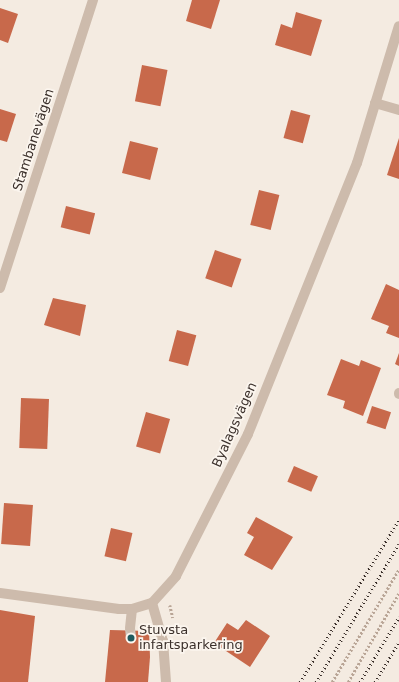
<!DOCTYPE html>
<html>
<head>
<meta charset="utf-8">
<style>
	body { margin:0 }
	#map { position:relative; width:399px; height:682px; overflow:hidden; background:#f4ebe1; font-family:"DejaVu Sans",sans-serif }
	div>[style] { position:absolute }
	.building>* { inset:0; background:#c8694b; transform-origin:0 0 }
	.minor-tunnel>* { height:10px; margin-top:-5px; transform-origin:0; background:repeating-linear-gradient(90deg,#cfc6bd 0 10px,transparent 0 15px) }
	.path>* { height:2.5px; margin-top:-1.25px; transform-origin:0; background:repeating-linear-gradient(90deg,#b9a596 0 2px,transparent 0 4px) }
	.minor>* { height:10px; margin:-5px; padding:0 5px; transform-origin:5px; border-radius:5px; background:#cdbbac }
	.rail>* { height:3px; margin-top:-1.5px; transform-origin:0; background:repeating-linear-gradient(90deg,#3b302b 0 1px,transparent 0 4px) }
	.dots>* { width:11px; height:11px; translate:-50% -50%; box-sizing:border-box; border:2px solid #fbf5ee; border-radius:50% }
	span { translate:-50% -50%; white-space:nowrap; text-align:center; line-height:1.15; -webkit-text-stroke:3.5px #fbf5ee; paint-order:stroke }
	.street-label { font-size:13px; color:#3b302b }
	.poi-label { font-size:13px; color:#3b302b }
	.left { translate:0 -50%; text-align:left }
</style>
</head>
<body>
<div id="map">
	<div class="building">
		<div style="clip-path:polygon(192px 0,220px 0,211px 29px,186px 21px)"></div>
		<div style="clip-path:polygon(0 8px,18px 14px,8px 43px,0 40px)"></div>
		<div style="clip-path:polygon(296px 12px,322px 20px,311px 56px,275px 45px,281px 24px,292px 28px)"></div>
		<div style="left:142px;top:65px;width:26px;height:37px;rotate:11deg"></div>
		<div style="clip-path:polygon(0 109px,16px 114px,7px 142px,0 140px)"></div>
		<div style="left:291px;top:110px;width:20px;height:29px;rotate:15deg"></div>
		<div style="clip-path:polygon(399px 138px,399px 179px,387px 175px)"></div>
		<div style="left:130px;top:141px;width:29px;height:33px;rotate:14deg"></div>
		<div style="left:259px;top:190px;width:21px;height:36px;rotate:14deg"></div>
		<div style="left:66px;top:206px;width:30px;height:22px;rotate:14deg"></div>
		<div style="left:215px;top:250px;width:28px;height:30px;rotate:19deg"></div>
		<div style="clip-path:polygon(386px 284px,399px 290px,399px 338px,386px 333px,389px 326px,371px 319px)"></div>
		<div style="clip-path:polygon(53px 298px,86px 305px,80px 336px,44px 325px)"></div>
		<div style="left:177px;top:330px;width:20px;height:32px;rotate:15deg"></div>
		<div style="clip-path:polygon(399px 353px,399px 366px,395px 364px)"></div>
		<div style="clip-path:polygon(341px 359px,359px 366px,361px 360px,381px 368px,363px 416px,343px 408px,345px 401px,327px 395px)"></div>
		<div style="left:21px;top:398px;width:28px;height:50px;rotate:2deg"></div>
		<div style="left:372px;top:406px;width:20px;height:18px;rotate:18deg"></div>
		<div style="left:146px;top:412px;width:25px;height:36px;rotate:16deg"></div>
		<div style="left:294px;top:466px;width:26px;height:17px;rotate:23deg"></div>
		<div style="left:4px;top:503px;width:29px;height:41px;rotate:4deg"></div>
		<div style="clip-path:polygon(256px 517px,293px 537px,272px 570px,244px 555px,254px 537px,247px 533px)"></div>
		<div style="left:111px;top:528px;width:22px;height:29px;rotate:13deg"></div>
		<div style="clip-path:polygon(0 610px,35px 616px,28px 682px,0 682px)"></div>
		<div style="clip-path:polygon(246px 620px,270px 636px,250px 667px,214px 643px,227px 623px,238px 630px)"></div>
		<div style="clip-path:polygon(110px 630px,149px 631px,150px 657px,148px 682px,105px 682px)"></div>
	</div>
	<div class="minor-tunnel">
		<div style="left:130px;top:628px;width:10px;rotate:84deg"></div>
	</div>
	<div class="path">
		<div style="left:170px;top:605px;width:13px;rotate:77deg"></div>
		<div style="left:332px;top:682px;width:131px;rotate:-59.3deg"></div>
		<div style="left:348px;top:682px;width:103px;rotate:-60.2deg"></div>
	</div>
	<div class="minor">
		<div style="left:375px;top:103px;width:25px;rotate:16deg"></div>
		<div style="left:0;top:288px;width:303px;rotate:-72.1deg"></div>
		<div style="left:399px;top:394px;width:1px;rotate:-90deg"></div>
		<div style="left:0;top:593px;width:120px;rotate:7.7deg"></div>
		<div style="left:119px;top:609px;width:13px"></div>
		<div style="left:132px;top:609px;width:21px;rotate:-17deg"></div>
		<div style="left:152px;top:603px;width:36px;rotate:-48deg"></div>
		<div style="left:176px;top:576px;width:159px;rotate:-63.1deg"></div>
		<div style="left:248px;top:434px;width:292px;rotate:-68.1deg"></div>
		<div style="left:357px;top:163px;width:143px;rotate:-73deg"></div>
		<div style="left:152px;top:603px;width:40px;rotate:74deg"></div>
		<div style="left:163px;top:641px;width:41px;rotate:85.8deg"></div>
		<div style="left:130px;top:628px;width:19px;rotate:-84deg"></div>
	</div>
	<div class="rail">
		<div style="left:300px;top:682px;width:190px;rotate:-58.6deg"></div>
		<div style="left:316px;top:682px;width:161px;rotate:-59deg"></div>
		<div style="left:360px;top:682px;width:76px;rotate:-59deg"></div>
		<div style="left:375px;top:682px;width:47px;rotate:-59deg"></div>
	</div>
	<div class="dots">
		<div style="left:131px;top:638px;background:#1f5a5e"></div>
	</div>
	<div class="street-label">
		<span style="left:34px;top:140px;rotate:-72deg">Stambanevägen</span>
		<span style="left:235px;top:425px;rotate:-66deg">Byalagsvägen</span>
	</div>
	<div class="poi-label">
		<span class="left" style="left:139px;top:638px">Stuvsta<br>infartsparkering</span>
	</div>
</div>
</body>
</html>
